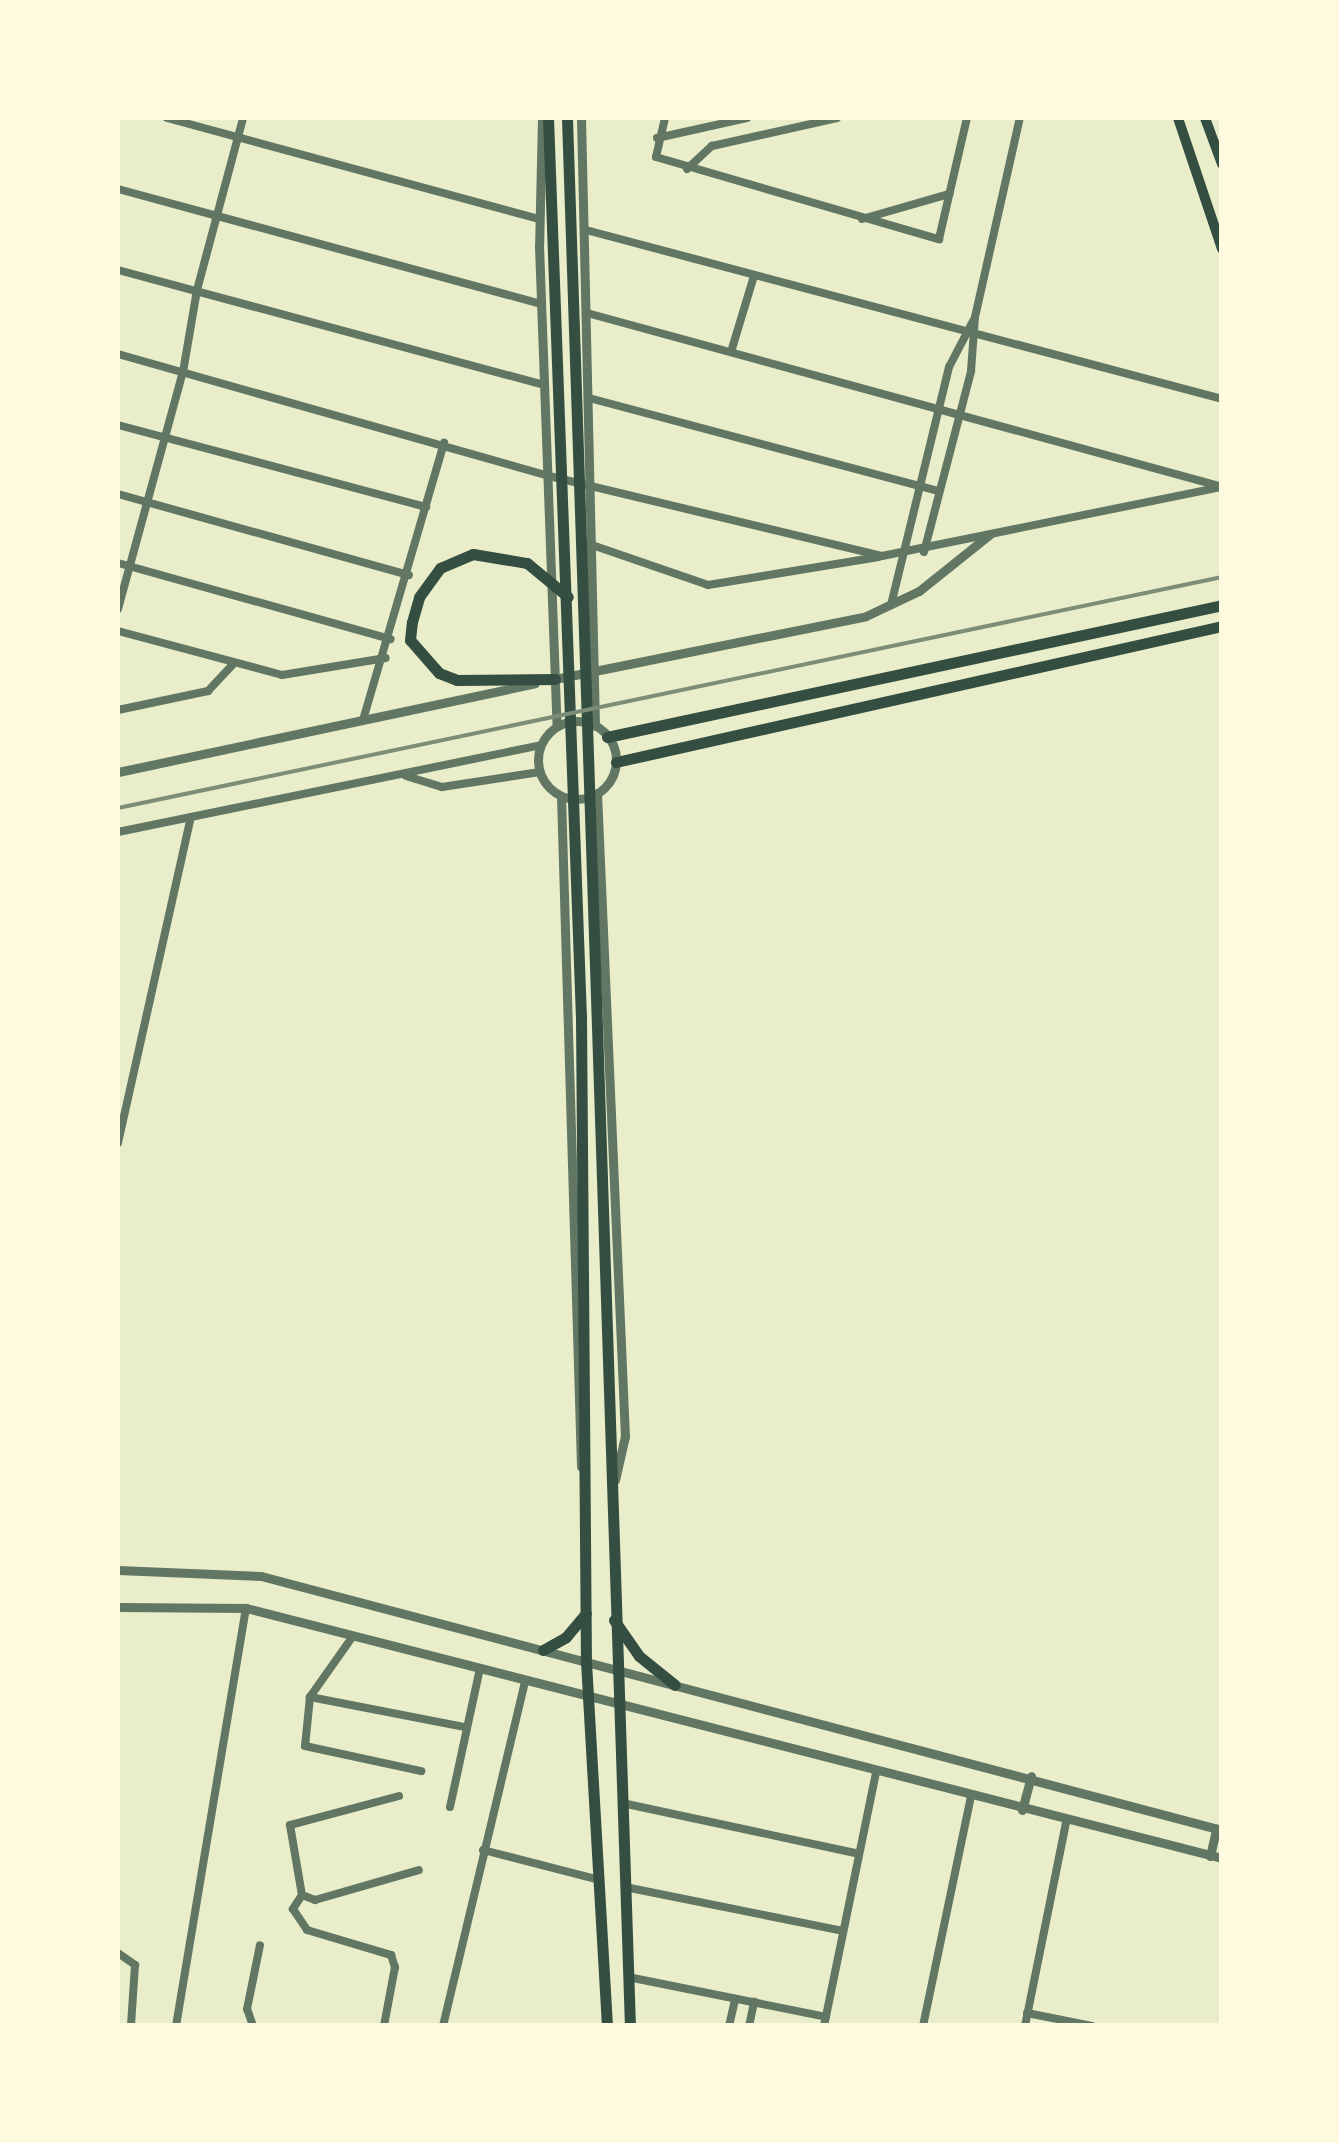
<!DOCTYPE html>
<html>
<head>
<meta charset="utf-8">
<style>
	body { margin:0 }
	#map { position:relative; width:1339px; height:2143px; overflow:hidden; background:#e9edc9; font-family:"Titillium Web",sans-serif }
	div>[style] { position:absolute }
	.minor>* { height:8px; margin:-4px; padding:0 4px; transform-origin:4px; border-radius:4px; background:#617663 }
	.tertiary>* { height:9px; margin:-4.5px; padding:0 4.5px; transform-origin:4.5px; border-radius:4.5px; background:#617663 }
	.tertiary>.ring { margin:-4.5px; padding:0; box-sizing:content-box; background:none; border:9px solid #617663; border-radius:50% }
	.secondary>* { height:10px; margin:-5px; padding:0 5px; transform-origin:5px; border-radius:5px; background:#344e41 }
	.primary>* { height:11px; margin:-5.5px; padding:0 5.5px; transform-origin:5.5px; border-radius:5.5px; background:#344e41 }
	.rail>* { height:4px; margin:-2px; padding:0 2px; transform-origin:2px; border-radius:2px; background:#7c8e77 }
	span { translate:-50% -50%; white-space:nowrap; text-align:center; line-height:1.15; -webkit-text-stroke:8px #fefae0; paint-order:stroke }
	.frame { position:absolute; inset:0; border:120px solid #fefae0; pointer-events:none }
</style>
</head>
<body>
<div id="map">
	<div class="minor">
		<div style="left:167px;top:118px;width:385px;rotate:15.2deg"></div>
		<div style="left:665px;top:118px;width:40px;rotate:103deg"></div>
		<div style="left:656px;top:157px;width:295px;rotate:16.2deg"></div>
		<div style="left:939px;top:239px;width:124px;rotate:-77deg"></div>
		<div style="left:657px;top:138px;width:92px;rotate:-12.5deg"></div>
		<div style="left:687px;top:169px;width:34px;rotate:-43deg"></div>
		<div style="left:712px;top:146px;width:128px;rotate:-12.6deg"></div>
		<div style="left:118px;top:189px;width:439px;rotate:15.2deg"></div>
		<div style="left:862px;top:219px;width:91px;rotate:-16deg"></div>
		<div style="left:586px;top:230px;width:658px;rotate:14.88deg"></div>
		<div style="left:118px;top:270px;width:442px;rotate:15.1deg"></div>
		<div style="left:587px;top:313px;width:655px;rotate:15.31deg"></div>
		<div style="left:731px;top:352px;width:79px;rotate:-73.2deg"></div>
		<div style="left:118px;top:354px;width:448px;rotate:15.8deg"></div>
		<div style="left:549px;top:476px;width:342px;rotate:13.5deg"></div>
		<div style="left:882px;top:556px;width:347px;rotate:-11.5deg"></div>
		<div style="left:589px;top:398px;width:362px;rotate:14.9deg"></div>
		<div style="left:118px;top:425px;width:319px;rotate:14.9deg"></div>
		<div style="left:118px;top:494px;width:302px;rotate:15.6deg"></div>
		<div style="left:592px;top:545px;width:123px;rotate:19deg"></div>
		<div style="left:708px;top:585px;width:173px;rotate:-9.3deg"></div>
		<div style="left:924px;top:552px;width:187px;rotate:-75.4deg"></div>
		<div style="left:971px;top:371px;width:54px;rotate:-85.8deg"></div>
		<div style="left:975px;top:317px;width:204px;rotate:-77.3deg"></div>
		<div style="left:118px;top:563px;width:283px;rotate:15.6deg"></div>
		<div style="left:891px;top:605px;width:245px;rotate:-76.3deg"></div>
		<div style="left:949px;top:367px;width:52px;rotate:-62.4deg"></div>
		<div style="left:118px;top:609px;width:246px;rotate:-74.7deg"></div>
		<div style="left:183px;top:372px;width:83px;rotate:-80.3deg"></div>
		<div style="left:197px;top:290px;width:178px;rotate:-75deg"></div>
		<div style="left:118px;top:631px;width:170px;rotate:15deg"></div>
		<div style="left:282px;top:675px;width:105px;rotate:-9.3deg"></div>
		<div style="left:118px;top:710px;width:92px;rotate:-11.9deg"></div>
		<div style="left:208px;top:691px;width:38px;rotate:-47deg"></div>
		<div style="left:363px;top:720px;width:289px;rotate:-73.7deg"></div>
		<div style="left:406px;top:776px;width:38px;rotate:17deg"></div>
		<div style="left:442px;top:787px;width:99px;rotate:-8.7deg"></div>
		<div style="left:118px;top:832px;width:432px;rotate:-11.6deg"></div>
		<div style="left:118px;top:1143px;width:334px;rotate:-77.4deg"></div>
		<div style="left:353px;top:1636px;width:75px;rotate:125.2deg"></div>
		<div style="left:310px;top:1697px;width:49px;rotate:95.8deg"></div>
		<div style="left:305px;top:1746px;width:119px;rotate:12.2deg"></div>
		<div style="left:310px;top:1697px;width:158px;rotate:11deg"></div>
		<div style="left:399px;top:1796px;width:113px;rotate:165.1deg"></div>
		<div style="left:290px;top:1825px;width:71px;rotate:80.3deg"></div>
		<div style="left:302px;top:1895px;width:14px;rotate:21deg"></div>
		<div style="left:315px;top:1900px;width:108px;rotate:-16.1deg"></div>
		<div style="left:622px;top:1803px;width:242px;rotate:12.1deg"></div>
		<div style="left:450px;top:1807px;width:142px;rotate:-77.8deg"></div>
		<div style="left:483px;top:1850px;width:121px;rotate:14.4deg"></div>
		<div style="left:625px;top:1887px;width:222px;rotate:11.4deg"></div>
		<div style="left:302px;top:1895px;width:17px;rotate:123deg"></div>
		<div style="left:293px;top:1909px;width:25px;rotate:56deg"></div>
		<div style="left:307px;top:1930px;width:88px;rotate:16.6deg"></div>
		<div style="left:391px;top:1955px;width:13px;rotate:72deg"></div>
		<div style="left:395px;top:1967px;width:60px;rotate:100.6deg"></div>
		<div style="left:118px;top:1953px;width:21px;rotate:35deg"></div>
		<div style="left:135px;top:1965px;width:61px;rotate:93.8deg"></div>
		<div style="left:628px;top:1977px;width:202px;rotate:11.4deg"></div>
		<div style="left:1027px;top:2013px;width:66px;rotate:11.3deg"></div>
		<div style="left:176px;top:2026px;width:424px;rotate:-80.5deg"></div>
		<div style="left:253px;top:2026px;width:18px;rotate:-109deg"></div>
		<div style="left:247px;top:2009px;width:65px;rotate:-78.5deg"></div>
		<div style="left:443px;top:2026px;width:355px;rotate:-76.6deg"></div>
		<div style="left:729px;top:2026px;width:28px;rotate:-77deg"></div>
		<div style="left:749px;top:2026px;width:25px;rotate:-78deg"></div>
		<div style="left:824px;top:2026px;width:258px;rotate:-78.4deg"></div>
		<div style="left:923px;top:2026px;width:234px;rotate:-78.2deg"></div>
		<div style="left:1025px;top:2026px;width:208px;rotate:-78.6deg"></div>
	</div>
	<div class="tertiary">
		<div style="left:542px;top:118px;width:128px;rotate:91.3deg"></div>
		<div style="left:539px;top:246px;width:480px;rotate:87.9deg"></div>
		<div style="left:581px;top:118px;width:608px;rotate:88.68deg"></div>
		<div style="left:550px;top:680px;width:322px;rotate:-11.4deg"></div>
		<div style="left:866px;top:616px;width:59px;rotate:-25.3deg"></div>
		<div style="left:919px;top:591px;width:90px;rotate:-38.7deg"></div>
		<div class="ring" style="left:538px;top:721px;width:69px;height:69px"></div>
		<div style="left:118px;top:772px;width:426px;rotate:-12deg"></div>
		<div style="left:597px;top:793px;width:644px;rotate:87.51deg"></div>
		<div style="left:625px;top:1436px;width:45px;rotate:102.8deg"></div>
		<div style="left:561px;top:796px;width:671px;rotate:88.29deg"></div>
		<div style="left:118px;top:1570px;width:143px;rotate:2.4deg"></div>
		<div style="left:261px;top:1576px;width:994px;rotate:14.81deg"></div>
		<div style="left:118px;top:1607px;width:128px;rotate:0.4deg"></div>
		<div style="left:246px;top:1608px;width:1008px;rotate:14.37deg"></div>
		<div style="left:1022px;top:1810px;width:35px;rotate:-75deg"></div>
		<div style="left:1210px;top:1856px;width:28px;rotate:-77deg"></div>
	</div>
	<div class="secondary">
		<div style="left:1178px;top:118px;width:138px;rotate:71.4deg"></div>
		<div style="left:1205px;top:118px;width:49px;rotate:69.7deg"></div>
	</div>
	<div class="primary">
		<div style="left:548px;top:118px;width:899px;rotate:87.9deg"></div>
		<div style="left:581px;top:1016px;width:646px;rotate:89.56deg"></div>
		<div style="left:586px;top:1662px;width:365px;rotate:86.7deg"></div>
		<div style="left:567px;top:118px;width:1909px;rotate:88.11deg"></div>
		<div style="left:555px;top:679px;width:98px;rotate:179.4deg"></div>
		<div style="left:457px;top:680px;width:19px;rotate:-159deg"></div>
		<div style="left:439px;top:673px;width:44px;rotate:-131.3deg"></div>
		<div style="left:410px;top:640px;width:18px;rotate:-84deg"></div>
		<div style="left:412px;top:622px;width:26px;rotate:-74deg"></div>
		<div style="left:419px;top:597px;width:36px;rotate:-54deg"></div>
		<div style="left:440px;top:568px;width:36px;rotate:-23deg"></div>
		<div style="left:473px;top:554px;width:55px;rotate:9.5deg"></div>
		<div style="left:527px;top:563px;width:53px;rotate:39.7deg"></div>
		<div style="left:607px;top:737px;width:629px;rotate:-12.11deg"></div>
		<div style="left:616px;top:762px;width:621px;rotate:-12.65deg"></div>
		<div style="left:614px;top:1620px;width:44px;rotate:55.2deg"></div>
		<div style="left:639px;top:1656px;width:46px;rotate:38.9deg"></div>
		<div style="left:543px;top:1650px;width:26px;rotate:-29deg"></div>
		<div style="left:566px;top:1637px;width:31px;rotate:-50deg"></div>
	</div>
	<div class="rail">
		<div style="left:118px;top:808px;width:1128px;rotate:-11.82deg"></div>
	</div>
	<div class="frame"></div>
</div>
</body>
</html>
